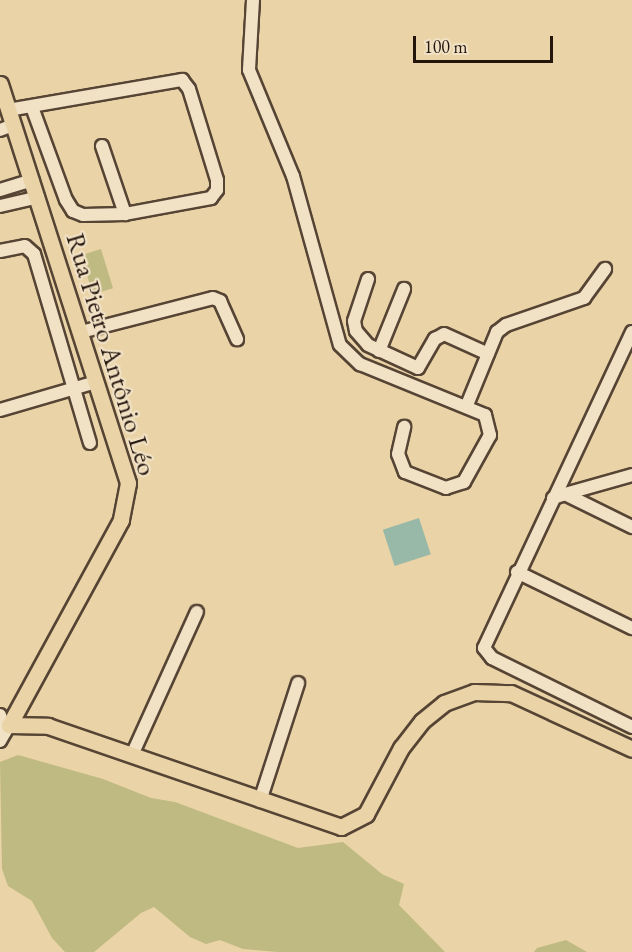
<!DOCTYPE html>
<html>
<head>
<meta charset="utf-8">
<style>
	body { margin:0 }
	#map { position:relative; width:632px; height:952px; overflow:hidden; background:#ead3a7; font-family:"EB Garamond",serif }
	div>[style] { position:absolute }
	.green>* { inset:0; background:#bfba82; transform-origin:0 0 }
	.water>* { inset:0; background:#98b8a8; transform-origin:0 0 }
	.roads { filter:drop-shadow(2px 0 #564434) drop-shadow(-2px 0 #564434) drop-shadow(0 2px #564434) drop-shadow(0 -2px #564434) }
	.minor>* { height:12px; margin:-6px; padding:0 6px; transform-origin:6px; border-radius:6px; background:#f1e2c6 }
	.major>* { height:15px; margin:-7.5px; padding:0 7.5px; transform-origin:7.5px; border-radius:7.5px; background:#ead3a7 }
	span { translate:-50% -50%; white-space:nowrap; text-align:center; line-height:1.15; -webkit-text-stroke:4.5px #f1e2c6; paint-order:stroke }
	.street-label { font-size:27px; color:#24150d }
	.scale { position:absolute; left:413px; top:36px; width:140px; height:27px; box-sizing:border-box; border:3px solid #24150d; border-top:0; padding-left:8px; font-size:18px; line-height:21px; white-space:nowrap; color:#24150d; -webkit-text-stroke:4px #f1e2c6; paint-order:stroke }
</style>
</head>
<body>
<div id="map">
	<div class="green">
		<div style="left:101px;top:249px;width:41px;height:21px;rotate:73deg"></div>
		<div style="clip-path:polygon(18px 755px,103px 779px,151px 798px,175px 802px,298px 848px,343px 842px,382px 874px,404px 884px,399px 905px,445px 952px,278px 952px,243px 949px,220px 940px,206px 944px,190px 937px,154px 907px,141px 913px,94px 952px,65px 952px,52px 938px,32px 901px,8px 886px,2px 869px,0 762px)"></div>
		<div style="clip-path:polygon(566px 940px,587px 952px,534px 952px,537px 948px)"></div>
	</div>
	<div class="water">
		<div style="left:419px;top:518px;width:38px;height:38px;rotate:72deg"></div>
	</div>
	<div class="roads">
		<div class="minor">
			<div style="left:253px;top:0;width:70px;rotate:93.3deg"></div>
			<div style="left:249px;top:70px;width:115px;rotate:67.5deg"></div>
			<div style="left:293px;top:176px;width:175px;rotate:74.5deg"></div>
			<div style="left:340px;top:345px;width:28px;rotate:44deg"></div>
			<div style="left:360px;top:364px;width:135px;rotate:22.2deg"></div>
			<div style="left:485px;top:415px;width:21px;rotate:76deg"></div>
			<div style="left:490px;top:435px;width:54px;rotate:119deg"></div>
			<div style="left:464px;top:482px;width:19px;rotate:162deg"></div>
			<div style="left:446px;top:488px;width:44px;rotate:-158.7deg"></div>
			<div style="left:405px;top:472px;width:19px;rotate:-111deg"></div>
			<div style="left:398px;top:454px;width:28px;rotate:-77deg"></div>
			<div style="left:8px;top:110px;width:177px;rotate:-9.8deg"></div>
			<div style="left:182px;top:80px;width:11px;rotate:52deg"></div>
			<div style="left:189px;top:89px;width:95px;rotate:72.9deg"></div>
			<div style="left:217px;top:180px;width:10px;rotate:90deg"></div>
			<div style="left:217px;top:190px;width:10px;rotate:127deg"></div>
			<div style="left:211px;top:198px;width:87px;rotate:169.5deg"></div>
			<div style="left:125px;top:214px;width:42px;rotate:178.6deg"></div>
			<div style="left:83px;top:215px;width:11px;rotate:-158deg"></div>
			<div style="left:73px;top:211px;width:13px;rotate:-122deg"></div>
			<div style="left:66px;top:200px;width:99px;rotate:-110.1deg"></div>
			<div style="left:0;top:130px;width:14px;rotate:-21deg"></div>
			<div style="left:102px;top:146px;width:72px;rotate:71.3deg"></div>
			<div style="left:0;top:190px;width:34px;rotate:-17deg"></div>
			<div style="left:0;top:206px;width:39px;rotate:-13deg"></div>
			<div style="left:0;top:251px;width:25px;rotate:-11deg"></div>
			<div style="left:25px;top:246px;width:12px;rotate:42deg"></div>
			<div style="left:34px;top:254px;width:197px;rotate:73.5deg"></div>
			<div style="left:368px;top:279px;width:44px;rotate:108.4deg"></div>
			<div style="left:354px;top:321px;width:10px;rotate:79deg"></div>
			<div style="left:356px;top:331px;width:18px;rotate:49deg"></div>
			<div style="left:368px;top:345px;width:55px;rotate:24.7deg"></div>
			<div style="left:418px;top:368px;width:34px;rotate:-60deg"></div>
			<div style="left:435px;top:339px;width:10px;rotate:-29deg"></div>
			<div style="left:444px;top:334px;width:48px;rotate:24.4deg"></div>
			<div style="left:81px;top:332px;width:136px;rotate:-14.4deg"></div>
			<div style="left:213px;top:298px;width:8px;rotate:23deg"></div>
			<div style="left:220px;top:301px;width:42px;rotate:65.9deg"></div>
			<div style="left:632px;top:332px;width:349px;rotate:115.1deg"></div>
			<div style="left:484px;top:648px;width:13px;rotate:51deg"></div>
			<div style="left:492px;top:658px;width:156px;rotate:26.2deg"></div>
			<div style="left:379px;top:351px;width:67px;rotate:-68deg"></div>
			<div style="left:467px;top:405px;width:79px;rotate:-67.7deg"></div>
			<div style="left:497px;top:332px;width:11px;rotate:-38deg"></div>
			<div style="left:506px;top:325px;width:83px;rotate:-19.1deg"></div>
			<div style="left:584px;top:298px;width:36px;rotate:-54deg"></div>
			<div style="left:0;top:410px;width:100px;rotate:-16.3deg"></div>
			<div style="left:565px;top:494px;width:70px;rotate:-15.8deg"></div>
			<div style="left:553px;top:498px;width:13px;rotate:-18deg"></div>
			<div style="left:565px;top:494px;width:75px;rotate:26.2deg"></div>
			<div style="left:517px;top:572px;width:128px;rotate:26deg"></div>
			<div style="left:0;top:715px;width:18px;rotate:74deg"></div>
			<div style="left:0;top:741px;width:18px;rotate:-61deg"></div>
			<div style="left:132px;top:755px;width:157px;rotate:-65.6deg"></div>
			<div style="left:260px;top:801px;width:124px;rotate:-72.1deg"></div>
		</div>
		<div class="major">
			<div style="left:0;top:84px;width:419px;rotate:72.2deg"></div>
			<div style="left:128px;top:483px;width:38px;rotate:101deg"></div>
			<div style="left:121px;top:520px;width:234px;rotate:118.6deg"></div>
			<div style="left:9px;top:725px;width:39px;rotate:1deg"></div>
			<div style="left:48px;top:726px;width:310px;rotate:19deg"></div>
			<div style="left:341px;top:827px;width:28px;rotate:-27deg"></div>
			<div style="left:366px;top:814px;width:75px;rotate:-62.1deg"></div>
			<div style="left:401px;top:748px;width:34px;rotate:-52deg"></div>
			<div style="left:422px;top:721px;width:28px;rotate:-39deg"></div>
			<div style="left:444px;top:703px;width:32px;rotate:-20deg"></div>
			<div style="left:474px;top:692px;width:37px;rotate:2deg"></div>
			<div style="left:511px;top:693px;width:133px;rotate:24.8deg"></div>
		</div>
	</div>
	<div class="street-label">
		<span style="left:112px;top:354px;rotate:73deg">Rua Pietro Antônio Léo</span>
	</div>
	<div class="scale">100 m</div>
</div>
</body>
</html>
